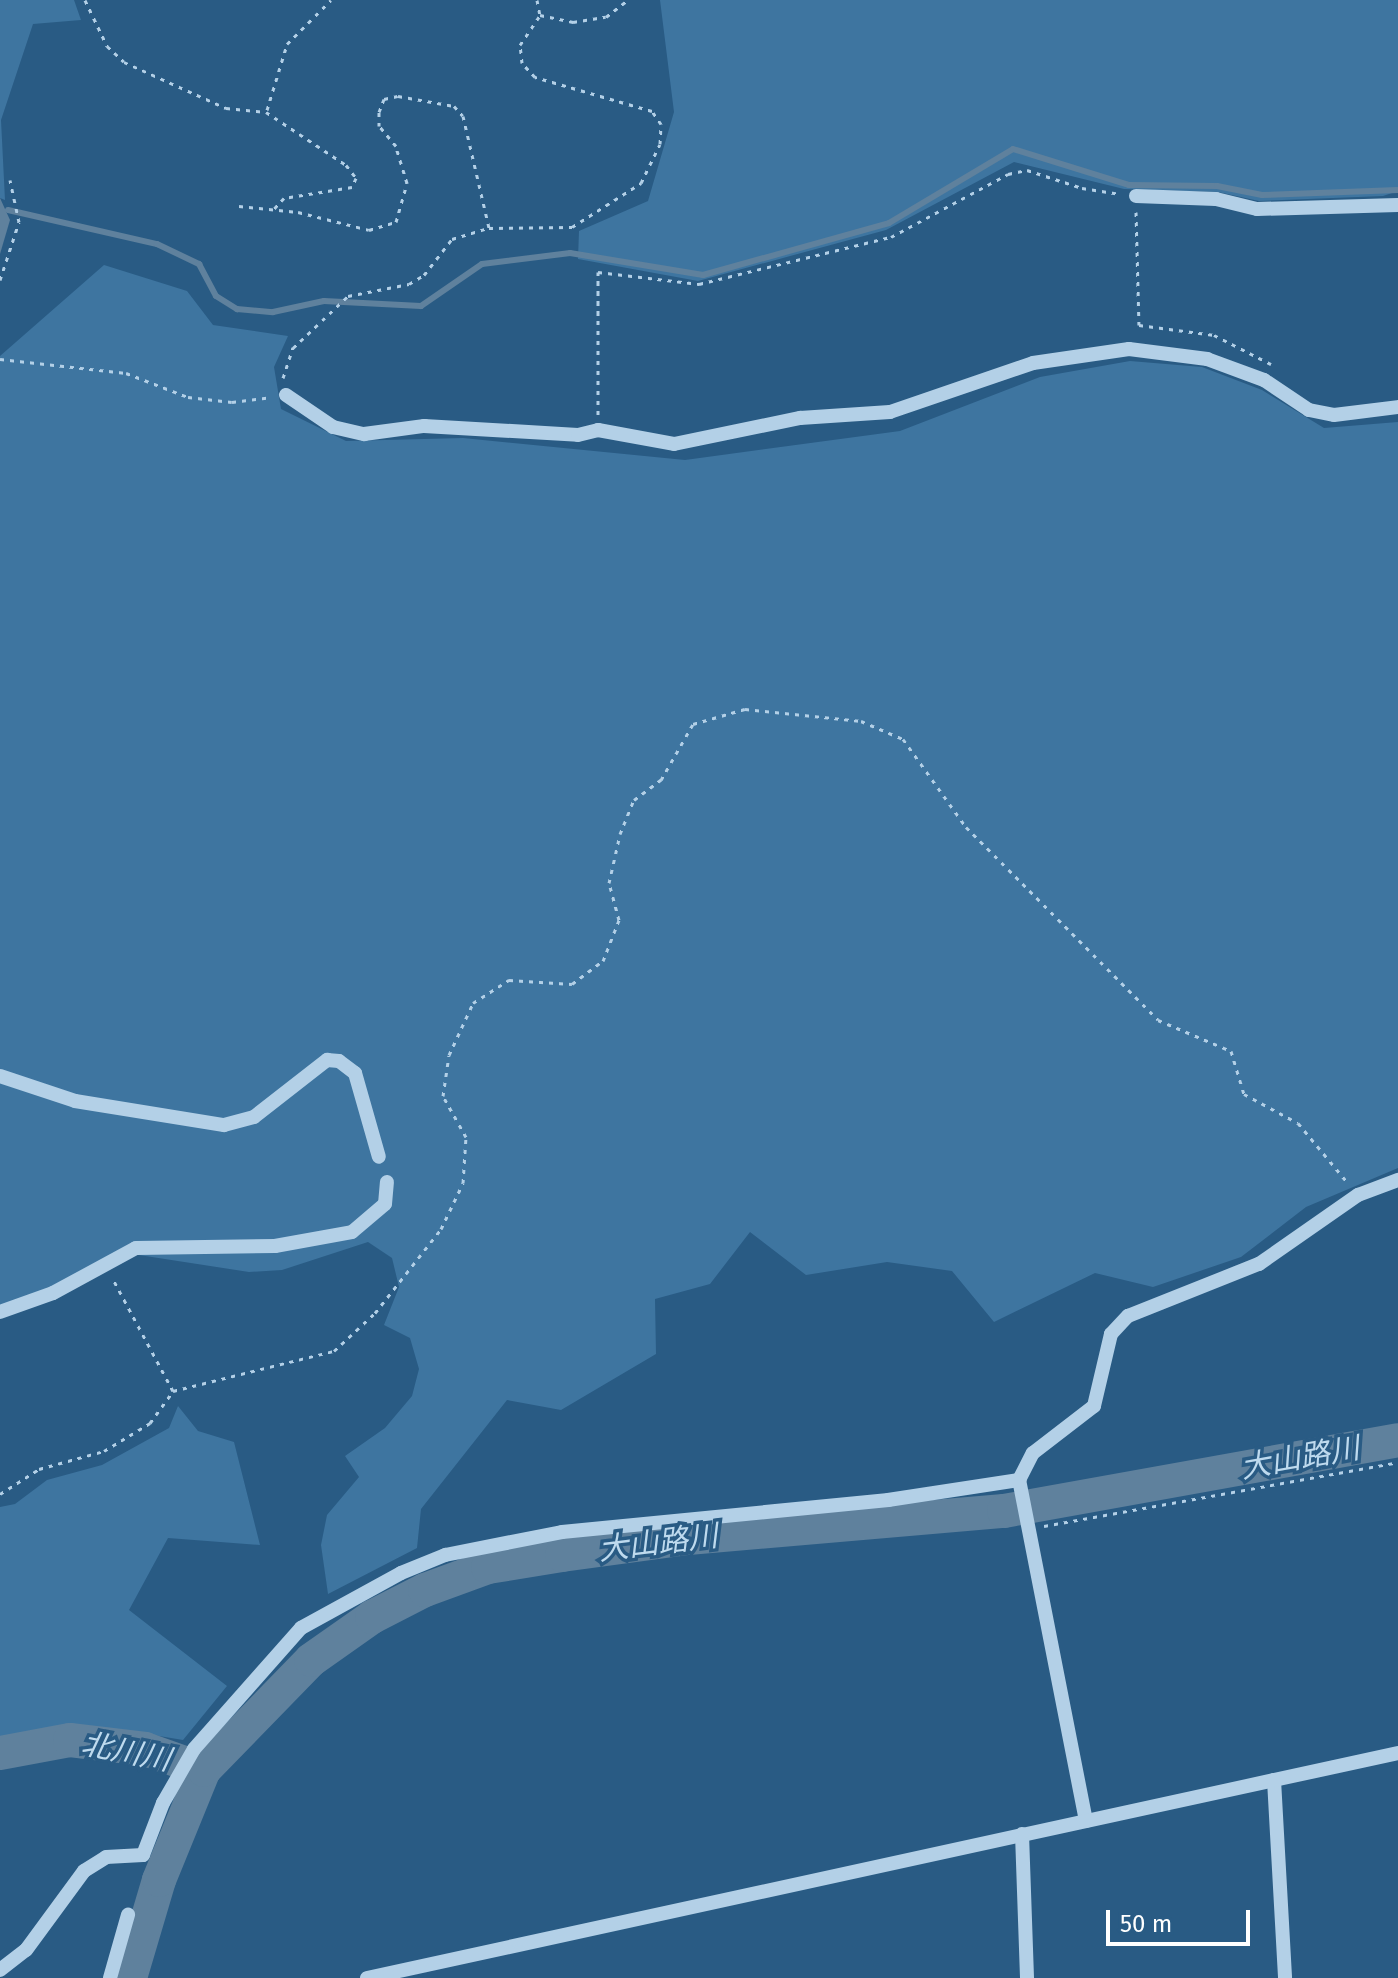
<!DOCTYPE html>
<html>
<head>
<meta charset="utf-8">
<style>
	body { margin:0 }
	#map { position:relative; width:1398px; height:1978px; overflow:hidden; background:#295b84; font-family:"Fira Sans","Noto Sans JP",sans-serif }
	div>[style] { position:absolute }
	.green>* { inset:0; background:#3e75a0 }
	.water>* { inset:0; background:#5f819d }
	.stream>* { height:6px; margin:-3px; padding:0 3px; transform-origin:3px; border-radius:3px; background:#5f819d }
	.river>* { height:34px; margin:-17px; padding:0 17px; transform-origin:17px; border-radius:17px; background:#5f819d }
	.path>* { height:3px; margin-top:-1.5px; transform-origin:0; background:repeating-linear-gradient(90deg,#b3d0e7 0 4px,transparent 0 10px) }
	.minor>* { height:14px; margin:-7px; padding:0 7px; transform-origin:7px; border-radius:7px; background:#b3d0e7 }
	span { translate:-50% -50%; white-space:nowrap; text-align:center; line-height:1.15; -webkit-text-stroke:7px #295b84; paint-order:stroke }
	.water-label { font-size:30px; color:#bedaee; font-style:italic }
	.scale { position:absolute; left:1106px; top:1910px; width:144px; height:36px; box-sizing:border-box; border:4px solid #fff; border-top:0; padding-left:10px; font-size:24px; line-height:28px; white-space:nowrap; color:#fff; -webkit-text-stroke:6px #295b84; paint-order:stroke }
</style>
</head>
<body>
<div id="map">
	<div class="green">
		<div style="clip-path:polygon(0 0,74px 0,81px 20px,33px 24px,1px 120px,5px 200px,0 198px)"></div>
		<div style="clip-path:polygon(660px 0,1398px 0,1398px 191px,1383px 196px,1259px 201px,1218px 192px,1124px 189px,1014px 162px,886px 230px,698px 281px,578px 259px,579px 231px,648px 201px,674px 112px)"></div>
		<div style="clip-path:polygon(104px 265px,187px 291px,213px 325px,288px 336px,274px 367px,281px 409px,346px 441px,463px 438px,685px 460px,900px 431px,1040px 377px,1130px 361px,1202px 367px,1262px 390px,1324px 428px,1398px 422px,1398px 1168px,1306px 1207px,1241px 1257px,1153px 1287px,1095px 1273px,994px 1322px,952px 1271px,887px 1262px,806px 1275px,750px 1232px,710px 1284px,655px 1299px,656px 1354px,561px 1410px,507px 1400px,421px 1509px,417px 1548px,328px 1594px,321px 1545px,327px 1515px,359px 1477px,345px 1456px,385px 1428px,412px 1396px,419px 1369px,410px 1338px,384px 1325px,399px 1287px,392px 1258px,368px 1242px,282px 1270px,249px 1272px,126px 1253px,29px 1300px,0 1308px,0 356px)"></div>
		<div style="clip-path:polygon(178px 1406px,198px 1431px,234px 1442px,260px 1545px,168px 1538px,129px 1610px,227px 1686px,183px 1740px,123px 1730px,0 1742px,0 1507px,15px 1504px,47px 1480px,102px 1465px,169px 1428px)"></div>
	</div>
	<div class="water">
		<div style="clip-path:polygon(0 198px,10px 220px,0 254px)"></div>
	</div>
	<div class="stream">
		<div style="left:8px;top:210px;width:153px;rotate:12.9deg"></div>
		<div style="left:157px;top:244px;width:47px;rotate:25.5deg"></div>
		<div style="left:199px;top:264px;width:36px;rotate:62deg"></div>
		<div style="left:216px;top:296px;width:25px;rotate:32deg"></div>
		<div style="left:237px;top:309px;width:36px;rotate:5deg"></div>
		<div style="left:273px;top:312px;width:52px;rotate:-12.2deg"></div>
		<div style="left:324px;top:301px;width:97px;rotate:3deg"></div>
		<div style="left:421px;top:306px;width:74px;rotate:-34.5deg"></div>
		<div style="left:482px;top:264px;width:89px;rotate:-7.1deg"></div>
		<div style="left:570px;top:253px;width:135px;rotate:9.4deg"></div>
		<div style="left:703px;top:275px;width:193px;rotate:-15.6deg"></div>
		<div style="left:889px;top:223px;width:144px;rotate:-30.8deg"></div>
		<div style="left:1013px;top:149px;width:121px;rotate:17.2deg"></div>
		<div style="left:1129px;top:185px;width:88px;rotate:0.7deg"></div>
		<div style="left:1217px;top:186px;width:46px;rotate:11.3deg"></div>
		<div style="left:1262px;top:195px;width:136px;rotate:-2.1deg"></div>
	</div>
	<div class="river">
		<div style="left:0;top:1753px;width:71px;rotate:-10.5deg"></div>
		<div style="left:70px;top:1740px;width:76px;rotate:6.8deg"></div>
		<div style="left:145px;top:1749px;width:63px;rotate:19.6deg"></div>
		<div style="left:130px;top:1978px;width:102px;rotate:-73.5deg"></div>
		<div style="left:159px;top:1880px;width:119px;rotate:-67.8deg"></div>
		<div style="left:204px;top:1770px;width:153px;rotate:-45.8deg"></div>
		<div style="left:311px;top:1660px;width:75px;rotate:-35.2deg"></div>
		<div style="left:372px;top:1617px;width:59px;rotate:-27deg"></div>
		<div style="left:425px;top:1590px;width:67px;rotate:-20.1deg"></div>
		<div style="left:488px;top:1567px;width:75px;rotate:-9.2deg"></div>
		<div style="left:562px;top:1555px;width:127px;rotate:-7.7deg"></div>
		<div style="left:688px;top:1538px;width:317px;rotate:-4.9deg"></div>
		<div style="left:1004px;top:1511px;width:400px;rotate:-10.2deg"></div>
	</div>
	<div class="path">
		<div style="left:85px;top:0;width:51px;rotate:64.4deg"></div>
		<div style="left:107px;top:46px;width:23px;rotate:43deg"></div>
		<div style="left:124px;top:62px;width:112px;rotate:24.3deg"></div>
		<div style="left:226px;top:108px;width:40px;rotate:5.7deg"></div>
		<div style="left:266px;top:112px;width:96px;rotate:33.5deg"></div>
		<div style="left:346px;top:165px;width:16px;rotate:52deg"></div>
		<div style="left:356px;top:178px;width:10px;rotate:114deg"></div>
		<div style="left:352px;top:187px;width:69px;rotate:170.8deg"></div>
		<div style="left:284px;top:198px;width:18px;rotate:133deg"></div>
		<div style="left:537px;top:0;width:15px;rotate:79deg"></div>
		<div style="left:540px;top:15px;width:34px;rotate:12deg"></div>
		<div style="left:573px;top:22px;width:33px;rotate:-9deg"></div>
		<div style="left:606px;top:17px;width:28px;rotate:-38deg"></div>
		<div style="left:267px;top:110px;width:69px;rotate:-73.1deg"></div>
		<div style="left:287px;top:44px;width:62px;rotate:-45deg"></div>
		<div style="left:239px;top:206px;width:59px;rotate:5.8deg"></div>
		<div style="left:298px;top:212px;width:73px;rotate:14.2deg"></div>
		<div style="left:369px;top:230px;width:28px;rotate:-17deg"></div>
		<div style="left:396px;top:222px;width:41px;rotate:-74.2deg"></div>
		<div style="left:407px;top:183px;width:39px;rotate:-107deg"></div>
		<div style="left:396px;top:146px;width:26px;rotate:-130deg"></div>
		<div style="left:379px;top:126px;width:14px;rotate:-90deg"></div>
		<div style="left:379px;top:112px;width:14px;rotate:-69deg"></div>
		<div style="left:384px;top:99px;width:14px;rotate:-12deg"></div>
		<div style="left:398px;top:96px;width:57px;rotate:10.1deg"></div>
		<div style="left:454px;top:106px;width:13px;rotate:48deg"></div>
		<div style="left:463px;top:116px;width:115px;rotate:76.9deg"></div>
		<div style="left:1136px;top:212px;width:113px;rotate:88.5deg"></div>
		<div style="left:1139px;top:325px;width:76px;rotate:7.6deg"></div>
		<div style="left:1214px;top:335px;width:64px;rotate:27deg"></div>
		<div style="left:0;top:280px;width:61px;rotate:-71.9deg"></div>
		<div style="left:19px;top:222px;width:43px;rotate:-102.1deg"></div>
		<div style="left:0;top:359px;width:127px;rotate:6.3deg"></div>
		<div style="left:126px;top:373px;width:66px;rotate:21.2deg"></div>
		<div style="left:188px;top:397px;width:44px;rotate:6.5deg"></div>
		<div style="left:232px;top:402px;width:39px;rotate:-7deg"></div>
		<div style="left:283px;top:378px;width:32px;rotate:-72deg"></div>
		<div style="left:293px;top:348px;width:76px;rotate:-43.4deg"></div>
		<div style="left:348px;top:296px;width:62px;rotate:-11.1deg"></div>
		<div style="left:409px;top:284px;width:17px;rotate:-31deg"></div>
		<div style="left:424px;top:275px;width:46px;rotate:-52.1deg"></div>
		<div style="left:452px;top:239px;width:39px;rotate:-17deg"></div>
		<div style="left:489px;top:228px;width:83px;rotate:-0.7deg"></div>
		<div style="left:572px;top:227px;width:82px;rotate:-32.5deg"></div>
		<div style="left:641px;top:183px;width:43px;rotate:-64deg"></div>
		<div style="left:660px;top:144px;width:20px;rotate:-87deg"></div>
		<div style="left:661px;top:124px;width:16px;rotate:-125deg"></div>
		<div style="left:652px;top:111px;width:122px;rotate:-163.8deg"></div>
		<div style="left:535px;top:77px;width:19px;rotate:-133deg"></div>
		<div style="left:522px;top:63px;width:18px;rotate:-96deg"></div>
		<div style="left:520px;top:45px;width:36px;rotate:-56deg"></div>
		<div style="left:598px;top:415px;width:143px;rotate:-90deg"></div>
		<div style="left:598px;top:272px;width:102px;rotate:6.8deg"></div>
		<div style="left:699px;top:284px;width:198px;rotate:-13.8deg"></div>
		<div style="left:891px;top:237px;width:133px;rotate:-28.3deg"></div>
		<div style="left:1008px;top:174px;width:19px;rotate:-12deg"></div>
		<div style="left:1027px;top:170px;width:58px;rotate:18.1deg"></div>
		<div style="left:1082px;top:188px;width:39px;rotate:9deg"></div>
		<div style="left:173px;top:1391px;width:166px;rotate:-14deg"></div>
		<div style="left:334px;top:1351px;width:56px;rotate:-42.8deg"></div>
		<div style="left:375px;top:1313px;width:107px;rotate:-51.8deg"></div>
		<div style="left:441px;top:1229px;width:51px;rotate:-64.4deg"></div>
		<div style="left:463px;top:1183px;width:46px;rotate:-86.3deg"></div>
		<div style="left:466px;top:1137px;width:47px;rotate:-119.3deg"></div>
		<div style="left:443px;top:1096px;width:41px;rotate:-81.7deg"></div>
		<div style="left:449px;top:1055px;width:57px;rotate:-65.2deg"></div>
		<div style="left:473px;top:1003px;width:43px;rotate:-32.6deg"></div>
		<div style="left:509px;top:980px;width:63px;rotate:3.6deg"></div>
		<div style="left:572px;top:984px;width:39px;rotate:-37deg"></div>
		<div style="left:603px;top:961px;width:44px;rotate:-68.7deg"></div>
		<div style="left:619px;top:920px;width:38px;rotate:-105deg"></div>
		<div style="left:609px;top:883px;width:50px;rotate:-77.3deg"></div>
		<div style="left:620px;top:834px;width:37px;rotate:-68deg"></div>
		<div style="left:634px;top:800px;width:34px;rotate:-37deg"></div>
		<div style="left:661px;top:780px;width:64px;rotate:-60.3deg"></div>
		<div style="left:693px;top:724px;width:54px;rotate:-16.1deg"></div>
		<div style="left:745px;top:709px;width:117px;rotate:5.9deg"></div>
		<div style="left:861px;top:721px;width:46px;rotate:23.2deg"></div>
		<div style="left:903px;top:739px;width:108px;rotate:54.4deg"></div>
		<div style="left:966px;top:827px;width:272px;rotate:45.1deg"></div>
		<div style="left:1158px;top:1020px;width:79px;rotate:23deg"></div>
		<div style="left:1231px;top:1051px;width:45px;rotate:73.2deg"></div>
		<div style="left:1244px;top:1094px;width:61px;rotate:28.2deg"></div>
		<div style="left:1298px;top:1123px;width:78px;rotate:50.2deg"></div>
		<div style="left:0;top:1494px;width:46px;rotate:-32.7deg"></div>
		<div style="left:39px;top:1469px;width:67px;rotate:-15.5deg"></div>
		<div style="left:104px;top:1451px;width:54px;rotate:-31.3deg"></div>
		<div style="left:150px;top:1423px;width:39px;rotate:-54deg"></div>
		<div style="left:173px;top:1391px;width:125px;rotate:-118.2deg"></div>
		<div style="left:1044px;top:1526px;width:360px;rotate:-10.2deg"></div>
	</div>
	<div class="minor">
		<div style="left:1136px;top:196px;width:80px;rotate:2.1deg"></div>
		<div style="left:1216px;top:199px;width:42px;rotate:13.7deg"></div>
		<div style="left:1257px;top:209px;width:141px;rotate:-1.6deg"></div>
		<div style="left:286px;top:395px;width:57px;rotate:34.2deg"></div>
		<div style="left:333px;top:427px;width:32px;rotate:13deg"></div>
		<div style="left:364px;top:434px;width:61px;rotate:-7.6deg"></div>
		<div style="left:424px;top:426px;width:154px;rotate:3.3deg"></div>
		<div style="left:578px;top:435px;width:21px;rotate:-14deg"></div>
		<div style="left:598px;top:430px;width:77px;rotate:10.4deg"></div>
		<div style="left:674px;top:444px;width:129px;rotate:-11.7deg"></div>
		<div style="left:800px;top:418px;width:90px;rotate:-3.8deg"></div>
		<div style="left:890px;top:412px;width:151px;rotate:-18.9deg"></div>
		<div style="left:1033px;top:363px;width:97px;rotate:-8.3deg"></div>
		<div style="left:1129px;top:349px;width:79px;rotate:7.3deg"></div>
		<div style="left:1207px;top:359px;width:61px;rotate:20.2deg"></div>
		<div style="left:1264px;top:380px;width:54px;rotate:33.7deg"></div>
		<div style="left:1309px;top:410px;width:25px;rotate:11deg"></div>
		<div style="left:1334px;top:415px;width:64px;rotate:-7.1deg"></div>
		<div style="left:0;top:1076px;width:79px;rotate:18.4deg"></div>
		<div style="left:75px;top:1101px;width:151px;rotate:9.2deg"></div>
		<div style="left:224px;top:1125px;width:31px;rotate:-15deg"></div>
		<div style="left:254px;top:1117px;width:93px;rotate:-38deg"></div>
		<div style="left:327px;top:1060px;width:12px;rotate:5deg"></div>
		<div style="left:339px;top:1061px;width:20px;rotate:37deg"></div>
		<div style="left:355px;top:1073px;width:87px;rotate:74.1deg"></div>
		<div style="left:0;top:1312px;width:56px;rotate:-19.7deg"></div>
		<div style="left:53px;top:1293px;width:94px;rotate:-28.5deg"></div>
		<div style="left:136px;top:1248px;width:139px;rotate:-0.8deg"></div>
		<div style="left:275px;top:1246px;width:78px;rotate:-10.3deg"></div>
		<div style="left:352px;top:1232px;width:43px;rotate:-40.3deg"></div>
		<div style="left:385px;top:1204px;width:22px;rotate:-85deg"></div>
		<div style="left:1274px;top:1780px;width:198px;rotate:86.8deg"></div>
		<div style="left:1086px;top:1821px;width:348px;rotate:-101.1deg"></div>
		<div style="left:1019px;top:1480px;width:30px;rotate:-63deg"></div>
		<div style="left:1033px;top:1453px;width:77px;rotate:-37.6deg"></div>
		<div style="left:1094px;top:1406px;width:74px;rotate:-76.7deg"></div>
		<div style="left:1111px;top:1334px;width:25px;rotate:-47deg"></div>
		<div style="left:1128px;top:1316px;width:141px;rotate:-21.7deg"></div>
		<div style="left:1259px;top:1264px;width:121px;rotate:-34.9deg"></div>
		<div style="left:1358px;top:1195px;width:43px;rotate:-20.6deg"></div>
		<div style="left:1022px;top:1834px;width:144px;rotate:88deg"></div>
		<div style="left:0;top:1970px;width:33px;rotate:-38deg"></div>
		<div style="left:26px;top:1950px;width:98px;rotate:-53.7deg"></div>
		<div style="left:84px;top:1871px;width:26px;rotate:-32deg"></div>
		<div style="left:106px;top:1857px;width:37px;rotate:-3deg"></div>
		<div style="left:143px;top:1855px;width:56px;rotate:-69deg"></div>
		<div style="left:163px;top:1803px;width:62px;rotate:-60.1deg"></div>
		<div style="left:194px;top:1749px;width:162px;rotate:-48.5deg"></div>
		<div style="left:301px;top:1628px;width:114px;rotate:-28.8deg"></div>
		<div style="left:401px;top:1573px;width:48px;rotate:-22.2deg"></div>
		<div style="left:445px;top:1555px;width:119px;rotate:-11.1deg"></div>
		<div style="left:562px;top:1532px;width:328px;rotate:-5.6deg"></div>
		<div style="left:888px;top:1500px;width:133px;rotate:-8.7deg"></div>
		<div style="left:110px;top:1978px;width:66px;rotate:-74.1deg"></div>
		<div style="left:367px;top:1978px;width:1055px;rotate:-12.31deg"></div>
	</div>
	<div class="water-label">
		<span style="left:1300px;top:1458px;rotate:-10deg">大山路川</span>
		<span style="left:658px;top:1543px;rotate:-7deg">大山路川</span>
		<span style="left:126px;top:1752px;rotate:11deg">北川川</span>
	</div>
	<div class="scale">50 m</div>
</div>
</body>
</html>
